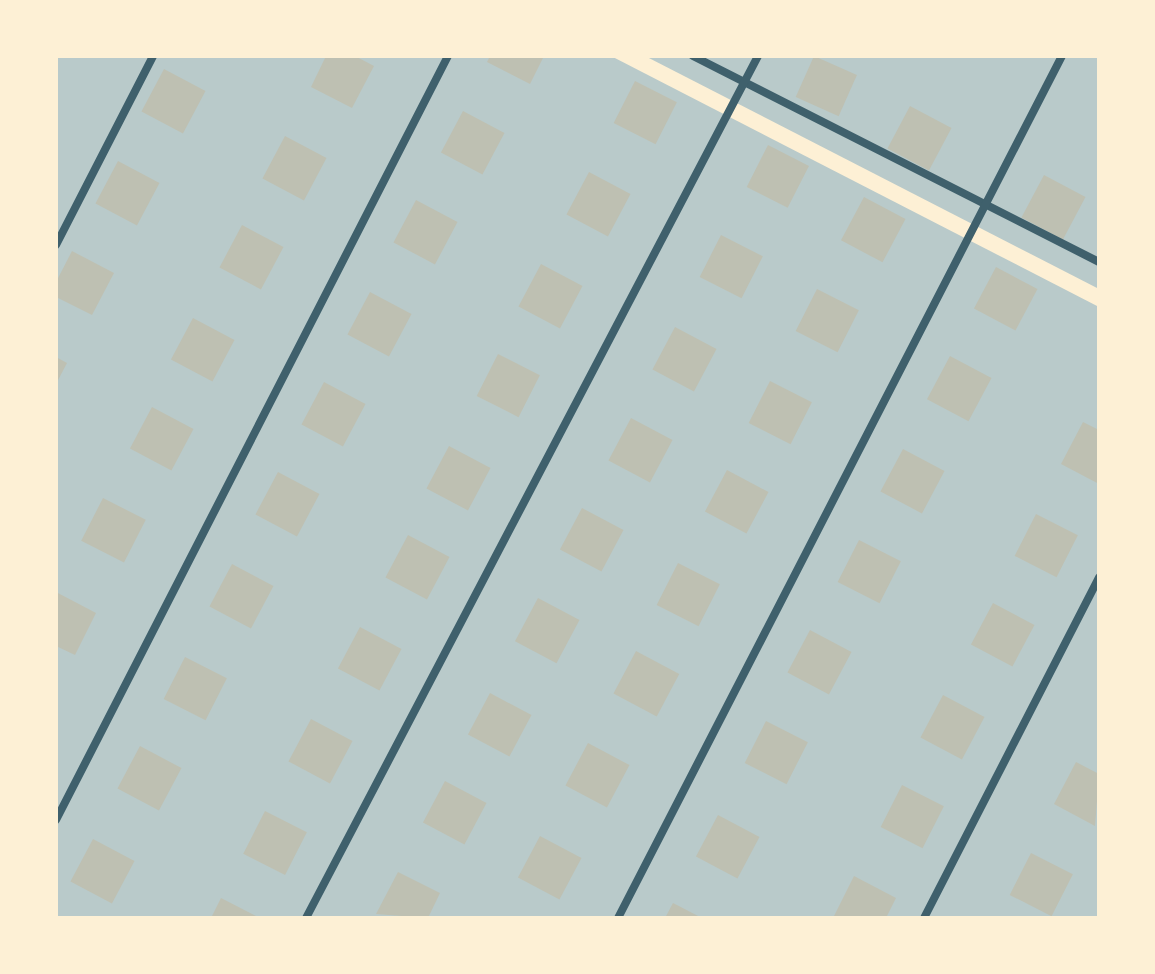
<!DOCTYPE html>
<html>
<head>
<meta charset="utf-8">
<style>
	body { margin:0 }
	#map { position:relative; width:1155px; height:974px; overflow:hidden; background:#fdf0d5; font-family:"Source Sans 3",sans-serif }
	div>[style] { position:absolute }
	.green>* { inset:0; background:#b9caca }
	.building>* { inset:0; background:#bec0b2; transform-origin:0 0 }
	.minor>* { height:8px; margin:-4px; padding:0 4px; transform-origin:4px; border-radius:4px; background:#3f606c }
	span { translate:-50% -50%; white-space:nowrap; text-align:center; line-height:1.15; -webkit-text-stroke:8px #fdf0d5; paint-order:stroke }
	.frame { position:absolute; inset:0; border:58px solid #fdf0d5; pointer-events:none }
</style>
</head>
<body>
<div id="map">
	<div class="green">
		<div style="clip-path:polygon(56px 56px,611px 56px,1099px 307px,1099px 918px,56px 918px)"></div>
		<div style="clip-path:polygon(645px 56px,1099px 56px,1099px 289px)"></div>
	</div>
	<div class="building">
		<div style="clip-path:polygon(326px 56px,355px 56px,374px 66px,352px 108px,311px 87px)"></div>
		<div style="clip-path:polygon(490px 56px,544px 56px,530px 84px,487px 62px)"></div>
		<div style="left:814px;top:56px;width:47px;height:45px;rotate:24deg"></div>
		<div style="left:164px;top:69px;width:47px;height:48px;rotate:28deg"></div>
		<div style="left:635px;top:81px;width:47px;height:47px;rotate:27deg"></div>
		<div style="left:910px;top:106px;width:47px;height:48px;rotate:28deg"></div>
		<div style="left:463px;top:111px;width:47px;height:47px;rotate:28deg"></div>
		<div style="left:285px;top:136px;width:47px;height:48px;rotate:28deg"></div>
		<div style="left:768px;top:145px;width:46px;height:47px;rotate:27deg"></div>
		<div style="left:118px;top:161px;width:47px;height:48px;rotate:28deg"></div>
		<div style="left:589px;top:172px;width:47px;height:48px;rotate:28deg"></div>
		<div style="left:1044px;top:175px;width:47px;height:48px;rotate:28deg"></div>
		<div style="left:864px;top:197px;width:47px;height:49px;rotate:28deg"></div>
		<div style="left:416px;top:200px;width:47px;height:48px;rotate:28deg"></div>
		<div style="left:242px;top:225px;width:47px;height:48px;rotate:28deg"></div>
		<div style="left:721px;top:235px;width:47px;height:47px;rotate:27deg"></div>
		<div style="clip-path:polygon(72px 251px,114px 273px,92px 315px,56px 297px,56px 282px)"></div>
		<div style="left:541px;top:264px;width:47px;height:48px;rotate:28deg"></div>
		<div style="left:996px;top:267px;width:47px;height:47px;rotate:28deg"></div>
		<div style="left:817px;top:289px;width:47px;height:47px;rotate:27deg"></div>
		<div style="left:370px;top:292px;width:47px;height:48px;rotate:28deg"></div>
		<div style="left:193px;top:318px;width:47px;height:47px;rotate:28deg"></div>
		<div style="left:675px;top:327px;width:47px;height:48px;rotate:28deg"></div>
		<div style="left:498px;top:354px;width:47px;height:47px;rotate:27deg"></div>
		<div style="left:950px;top:356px;width:47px;height:49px;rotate:28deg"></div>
		<div style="clip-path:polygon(56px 357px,67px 363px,56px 384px)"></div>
		<div style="left:770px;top:381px;width:47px;height:47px;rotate:27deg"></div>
		<div style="left:324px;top:382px;width:47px;height:48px;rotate:28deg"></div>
		<div style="left:152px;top:407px;width:47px;height:47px;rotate:28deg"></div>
		<div style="left:631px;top:418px;width:47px;height:48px;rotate:28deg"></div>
		<div style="clip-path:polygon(1083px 422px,1099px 430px,1099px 484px,1061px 464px)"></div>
		<div style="left:449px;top:446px;width:47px;height:48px;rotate:28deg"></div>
		<div style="left:903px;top:449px;width:47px;height:48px;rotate:28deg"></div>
		<div style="left:727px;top:470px;width:47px;height:47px;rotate:28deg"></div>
		<div style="left:278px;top:472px;width:47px;height:48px;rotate:28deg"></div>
		<div style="left:103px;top:498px;width:48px;height:48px;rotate:27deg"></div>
		<div style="left:582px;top:508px;width:47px;height:47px;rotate:28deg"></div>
		<div style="left:1036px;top:514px;width:47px;height:47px;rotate:27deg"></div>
		<div style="left:408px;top:535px;width:47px;height:48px;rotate:28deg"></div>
		<div style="left:859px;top:540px;width:47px;height:47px;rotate:27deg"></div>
		<div style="left:678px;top:563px;width:47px;height:47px;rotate:27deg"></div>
		<div style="left:232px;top:564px;width:47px;height:48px;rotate:28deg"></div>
		<div style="clip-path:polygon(56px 592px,96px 613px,75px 655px,56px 646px)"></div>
		<div style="left:538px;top:598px;width:47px;height:49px;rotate:28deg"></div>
		<div style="left:993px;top:603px;width:47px;height:47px;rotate:28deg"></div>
		<div style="left:360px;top:627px;width:47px;height:47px;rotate:28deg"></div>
		<div style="left:810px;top:630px;width:47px;height:48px;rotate:28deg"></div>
		<div style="left:636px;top:651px;width:49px;height:48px;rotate:28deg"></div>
		<div style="left:185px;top:657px;width:47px;height:47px;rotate:27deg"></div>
		<div style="left:490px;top:693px;width:47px;height:47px;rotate:28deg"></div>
		<div style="left:943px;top:695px;width:47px;height:48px;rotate:28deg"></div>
		<div style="left:311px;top:719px;width:47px;height:48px;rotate:28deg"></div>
		<div style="left:766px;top:721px;width:47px;height:47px;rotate:27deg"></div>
		<div style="left:588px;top:743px;width:47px;height:48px;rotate:28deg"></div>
		<div style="left:140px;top:746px;width:47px;height:48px;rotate:28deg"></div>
		<div style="clip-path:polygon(1076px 762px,1099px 774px,1095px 826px,1054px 804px)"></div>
		<div style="left:445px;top:781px;width:47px;height:47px;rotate:28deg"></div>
		<div style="left:902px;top:785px;width:47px;height:47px;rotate:27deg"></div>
		<div style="left:265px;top:811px;width:47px;height:48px;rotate:27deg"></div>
		<div style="left:718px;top:815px;width:47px;height:47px;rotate:28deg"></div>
		<div style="left:540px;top:836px;width:47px;height:47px;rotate:28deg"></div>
		<div style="left:93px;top:839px;width:47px;height:48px;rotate:28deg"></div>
		<div style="left:1031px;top:853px;width:47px;height:47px;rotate:27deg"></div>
		<div style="clip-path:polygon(398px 872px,440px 893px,428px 918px,376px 914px)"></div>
		<div style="clip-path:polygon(854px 876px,896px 898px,886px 918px,833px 918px)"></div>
		<div style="clip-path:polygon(221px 898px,260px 918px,211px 918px)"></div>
		<div style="clip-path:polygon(673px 903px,702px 918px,665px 918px)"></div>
	</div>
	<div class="minor">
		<div style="left:693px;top:56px;width:455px;rotate:26.9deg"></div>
		<div style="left:56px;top:245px;width:212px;rotate:-62.8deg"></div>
		<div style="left:56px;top:820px;width:859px;rotate:-62.84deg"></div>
		<div style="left:306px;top:918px;width:973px;rotate:-62.33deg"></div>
		<div style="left:618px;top:918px;width:970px;rotate:-62.75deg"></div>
		<div style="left:924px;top:918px;width:383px;rotate:-62.8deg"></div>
	</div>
	<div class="frame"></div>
</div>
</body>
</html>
